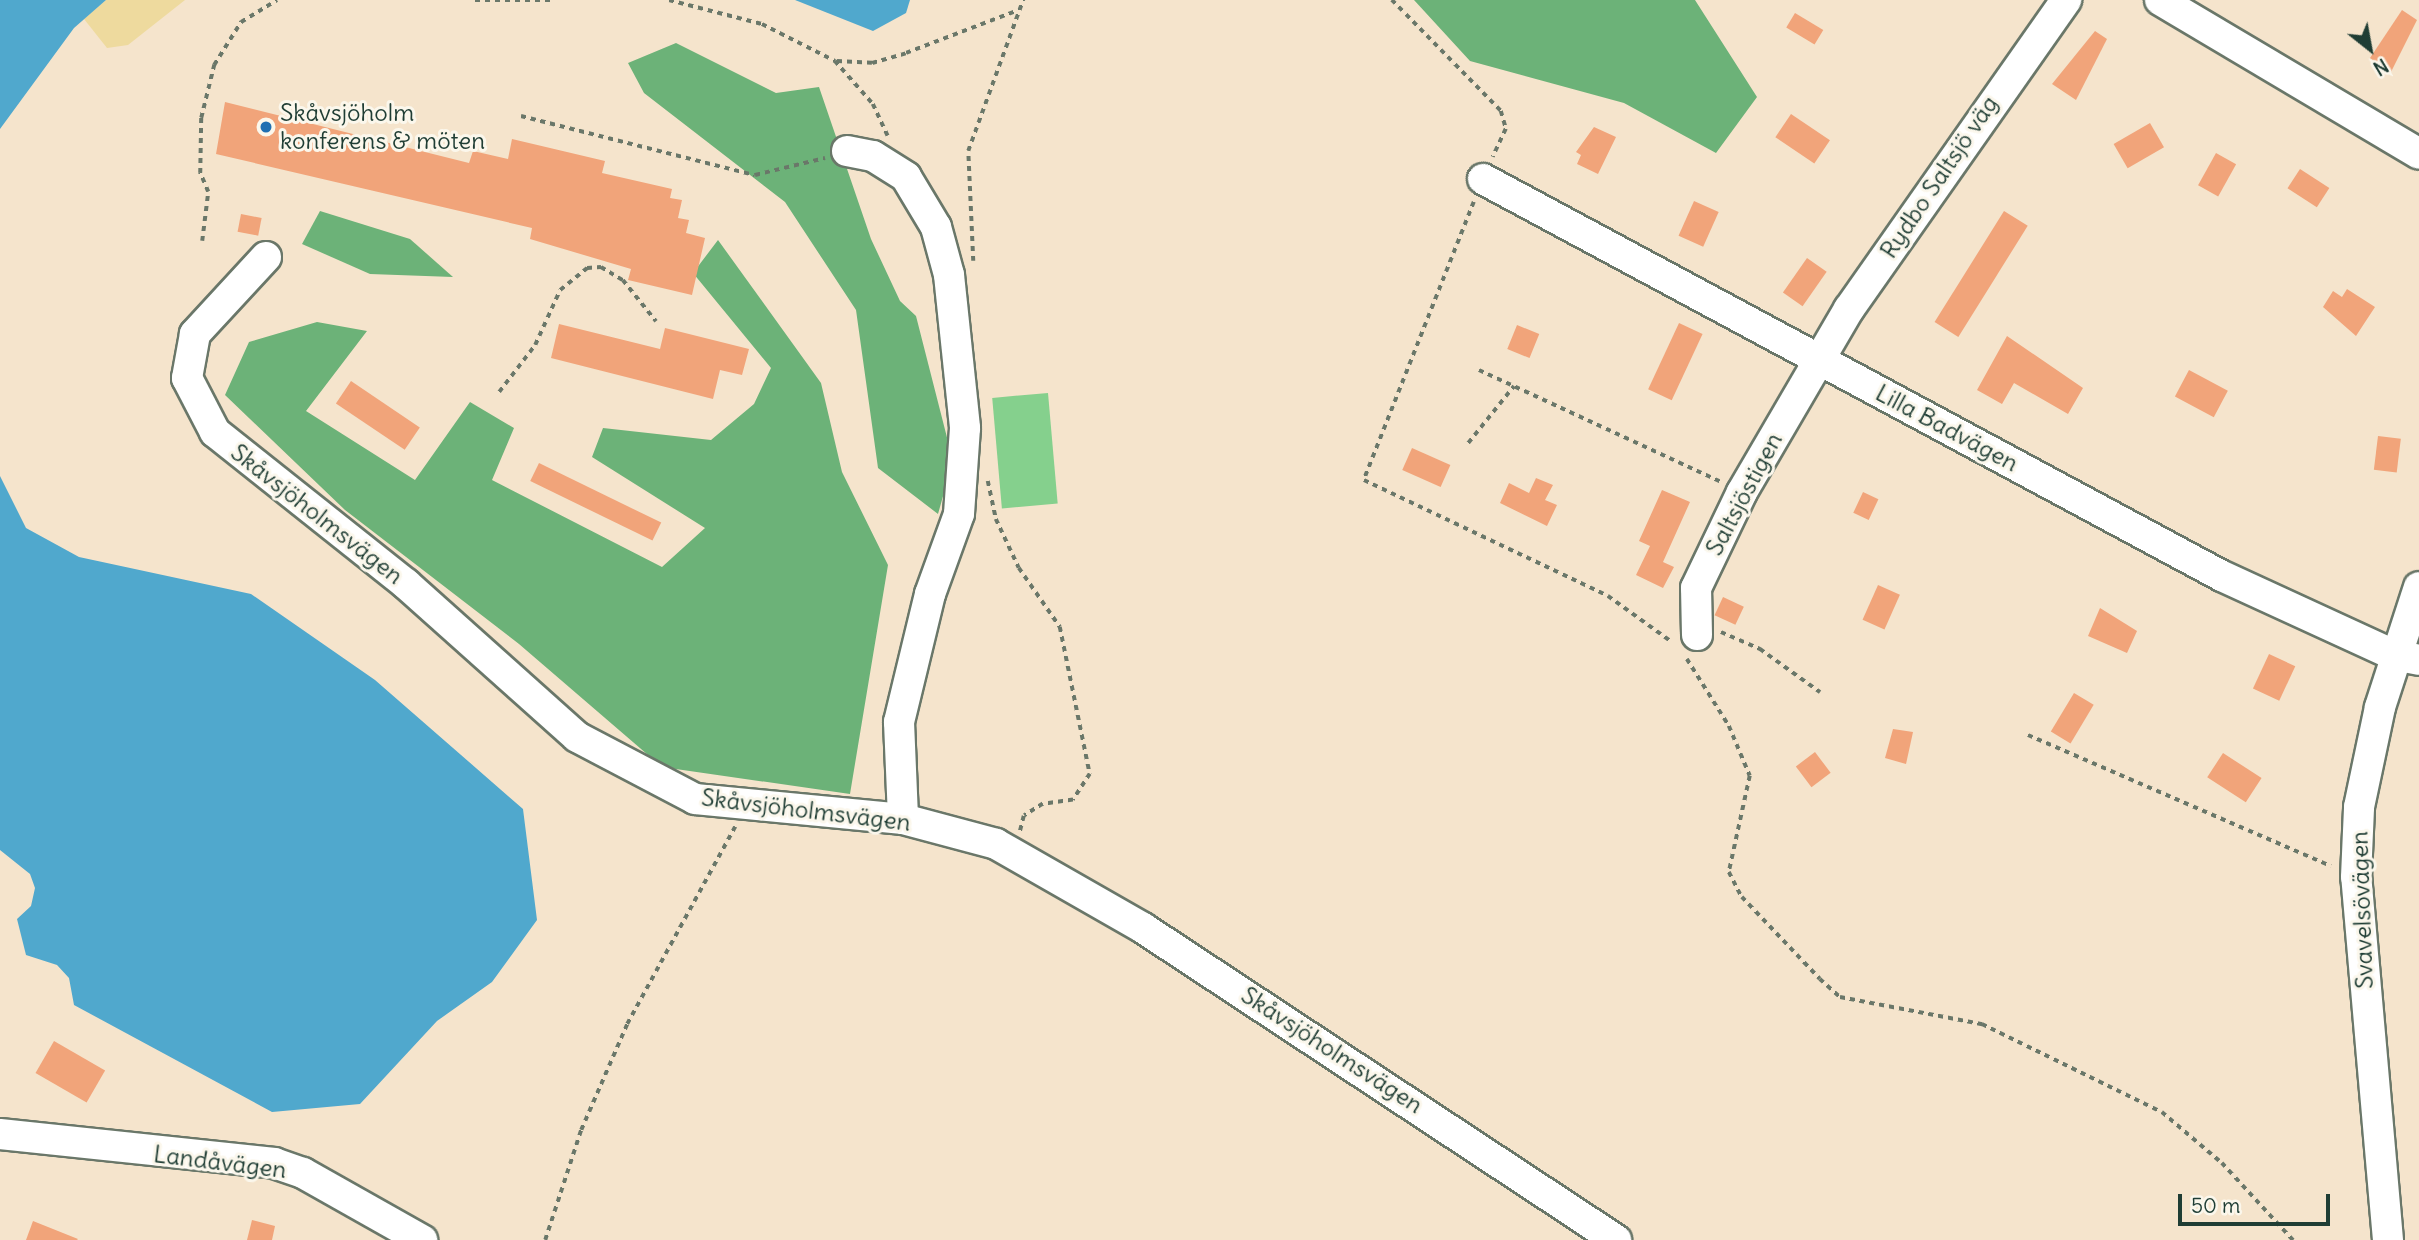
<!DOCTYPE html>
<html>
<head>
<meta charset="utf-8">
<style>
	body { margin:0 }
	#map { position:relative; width:2419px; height:1240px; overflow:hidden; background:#f5e4cc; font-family:Delius,sans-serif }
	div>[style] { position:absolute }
	.green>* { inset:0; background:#85d08d; transform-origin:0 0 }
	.forest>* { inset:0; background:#6cb278 }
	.sand>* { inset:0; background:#eeda9e }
	.water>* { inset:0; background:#50a8cd }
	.building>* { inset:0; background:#f1a47a; transform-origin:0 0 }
	.path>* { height:3.5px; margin-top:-1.75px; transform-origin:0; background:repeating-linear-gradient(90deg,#6a7769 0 5px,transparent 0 10px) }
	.roads { filter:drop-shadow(2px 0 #6a7769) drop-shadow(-2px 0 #6a7769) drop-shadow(0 2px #6a7769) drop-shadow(0 -2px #6a7769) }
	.minor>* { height:30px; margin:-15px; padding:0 15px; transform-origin:15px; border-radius:15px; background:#fff }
	.dots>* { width:19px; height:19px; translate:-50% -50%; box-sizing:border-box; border:4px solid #fbf7ec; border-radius:50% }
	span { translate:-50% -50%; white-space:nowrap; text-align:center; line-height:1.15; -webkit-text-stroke:6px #fbf7ec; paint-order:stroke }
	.poi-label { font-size:24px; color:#1f3d34 }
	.left { translate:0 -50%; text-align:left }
	.street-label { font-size:24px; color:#1f3d34 }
	.north { position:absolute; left:2335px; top:14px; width:70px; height:70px; -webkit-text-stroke:5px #fbf7ec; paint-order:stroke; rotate:149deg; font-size:19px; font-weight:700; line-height:28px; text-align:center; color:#1f3d34 }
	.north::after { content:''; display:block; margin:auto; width:24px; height:32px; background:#1f3d34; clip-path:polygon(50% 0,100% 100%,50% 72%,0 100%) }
	.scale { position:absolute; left:2178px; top:1194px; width:152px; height:32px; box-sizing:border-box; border:4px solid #1f3d34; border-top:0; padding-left:9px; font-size:21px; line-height:24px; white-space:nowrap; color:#1f3d34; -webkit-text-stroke:5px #fbf7ec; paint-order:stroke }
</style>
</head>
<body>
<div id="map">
	<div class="green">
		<div style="left:1048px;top:393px;width:111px;height:56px;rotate:85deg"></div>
	</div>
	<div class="forest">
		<div style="clip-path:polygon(1414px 0,1695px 0,1757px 97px,1716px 153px,1624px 103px,1470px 61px)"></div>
		<div style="clip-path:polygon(676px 43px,776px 93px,819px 87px,871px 239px,900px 301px,916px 316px,953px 461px,938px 514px,878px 468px,856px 310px,785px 202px,644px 93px,628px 63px)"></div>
		<div style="clip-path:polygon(320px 211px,410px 239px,453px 277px,370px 274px,302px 244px)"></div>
		<div style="clip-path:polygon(718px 240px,821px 383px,842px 472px,888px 565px,850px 794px,662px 767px,519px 644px,345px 510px,225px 395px,249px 342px,317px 322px,367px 331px,306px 411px,415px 480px,470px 402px,514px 428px,492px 480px,662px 567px,705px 528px,592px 457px,603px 428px,711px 440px,754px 404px,771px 368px,693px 273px)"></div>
	</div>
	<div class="sand">
		<div style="clip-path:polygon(106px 0,185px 0,128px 45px,107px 48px,84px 19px)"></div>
	</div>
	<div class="water">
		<div style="clip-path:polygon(0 0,106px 0,74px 28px,0 129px)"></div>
		<div style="clip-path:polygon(795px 0,910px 0,906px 13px,873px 31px)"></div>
		<div style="clip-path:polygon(0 476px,26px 528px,79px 557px,251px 594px,375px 680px,523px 809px,537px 920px,492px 982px,437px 1021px,360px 1104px,272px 1112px,74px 1005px,69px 978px,57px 965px,26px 955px,17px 919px,31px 906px,35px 888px,30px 874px,0 850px)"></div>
	</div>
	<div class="building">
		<div style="clip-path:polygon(2402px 10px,2417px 20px,2391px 72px,2370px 58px)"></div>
		<div style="left:1795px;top:13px;width:33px;height:17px;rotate:31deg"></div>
		<div style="clip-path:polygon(2095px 31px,2107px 39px,2076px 100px,2052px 84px)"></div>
		<div style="clip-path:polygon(225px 102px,469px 163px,473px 151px,508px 159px,512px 139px,605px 161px,602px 173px,672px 189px,670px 198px,682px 200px,678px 218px,689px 220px,686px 233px,705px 238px,692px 295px,628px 280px,631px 269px,530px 239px,532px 228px,216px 154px)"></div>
		<div style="left:1791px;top:114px;width:47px;height:28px;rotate:34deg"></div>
		<div style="left:2150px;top:123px;width:28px;height:42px;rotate:60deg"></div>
		<div style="clip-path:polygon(1594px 127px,1616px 137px,1598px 174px,1577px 164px,1581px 155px,1576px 152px)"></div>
		<div style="left:2216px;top:153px;width:23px;height:37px;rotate:29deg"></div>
		<div style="left:2300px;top:169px;width:35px;height:23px;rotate:33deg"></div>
		<div style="left:1694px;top:201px;width:27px;height:38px;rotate:24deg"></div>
		<div style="left:2004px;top:211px;width:28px;height:131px;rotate:32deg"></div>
		<div style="left:241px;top:214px;width:21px;height:18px;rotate:11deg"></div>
		<div style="left:1807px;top:258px;width:24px;height:42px;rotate:35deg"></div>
		<div style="clip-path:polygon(2347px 289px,2375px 307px,2356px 336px,2323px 307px,2333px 291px,2342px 297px)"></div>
		<div style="left:1679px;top:323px;width:26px;height:73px;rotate:25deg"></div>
		<div style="clip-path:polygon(559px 324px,660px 349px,665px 328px,749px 349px,742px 375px,720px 370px,713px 399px,551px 358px)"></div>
		<div style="left:1517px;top:325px;width:24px;height:26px;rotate:22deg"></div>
		<div style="clip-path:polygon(2007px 336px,2083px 388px,2068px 414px,2014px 383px,2002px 404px,1977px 390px)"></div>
		<div style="left:2189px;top:370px;width:44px;height:30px;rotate:28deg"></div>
		<div style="left:351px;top:381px;width:83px;height:27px;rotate:34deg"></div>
		<div style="left:2378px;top:436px;width:23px;height:34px;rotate:7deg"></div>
		<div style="left:1412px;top:448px;width:42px;height:24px;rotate:24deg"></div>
		<div style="left:539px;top:463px;width:136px;height:20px;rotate:26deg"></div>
		<div style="clip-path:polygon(1536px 478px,1553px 485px,1545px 500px,1557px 505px,1547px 526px,1500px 503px,1509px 483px,1529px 493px)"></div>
		<div style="clip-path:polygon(1662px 490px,1690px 502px,1663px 562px,1674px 567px,1663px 588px,1636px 575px,1650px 546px,1639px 541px)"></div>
		<div style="left:1863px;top:492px;width:17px;height:23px;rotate:25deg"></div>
		<div style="left:1878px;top:585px;width:24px;height:38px;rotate:24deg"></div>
		<div style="left:1723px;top:597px;width:23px;height:20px;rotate:25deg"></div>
		<div style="clip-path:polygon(2100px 608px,2137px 631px,2127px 653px,2088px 636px)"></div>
		<div style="left:2269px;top:654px;width:29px;height:38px;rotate:25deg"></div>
		<div style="left:2074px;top:693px;width:23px;height:45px;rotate:31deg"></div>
		<div style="clip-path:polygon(1893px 729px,1913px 732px,1906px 764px,1885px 758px)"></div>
		<div style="left:1815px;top:752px;width:26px;height:24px;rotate:53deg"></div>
		<div style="left:2223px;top:753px;width:46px;height:29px;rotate:33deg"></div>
		<div style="left:54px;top:1041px;width:59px;height:37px;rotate:30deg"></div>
		<div style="clip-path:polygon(252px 1220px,275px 1226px,272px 1240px,247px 1240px)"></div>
		<div style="clip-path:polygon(33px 1221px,78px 1239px,77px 1240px,26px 1240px)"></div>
	</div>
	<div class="path">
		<div style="left:475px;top:0;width:78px"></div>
		<div style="left:669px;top:0;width:96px;rotate:14.5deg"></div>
		<div style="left:762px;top:24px;width:82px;rotate:26.9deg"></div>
		<div style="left:835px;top:61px;width:57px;rotate:48.5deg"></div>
		<div style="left:873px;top:104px;width:35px;rotate:65deg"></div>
		<div style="left:1392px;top:0;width:156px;rotate:45.5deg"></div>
		<div style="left:1501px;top:111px;width:19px;rotate:74deg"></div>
		<div style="left:1506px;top:129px;width:31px;rotate:115deg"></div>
		<div style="left:837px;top:61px;width:35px;rotate:3deg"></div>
		<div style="left:872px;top:63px;width:35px;rotate:-16deg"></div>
		<div style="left:906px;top:53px;width:118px;rotate:-20.9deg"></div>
		<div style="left:521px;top:116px;width:241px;rotate:14.2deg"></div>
		<div style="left:755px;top:175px;width:72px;rotate:-13.7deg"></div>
		<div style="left:1474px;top:202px;width:299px;rotate:111.6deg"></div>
		<div style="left:1364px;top:480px;width:270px;rotate:25.4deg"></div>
		<div style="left:1608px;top:596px;width:79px;rotate:35.7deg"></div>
		<div style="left:202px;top:241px;width:49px;rotate:-83deg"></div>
		<div style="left:208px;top:192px;width:21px;rotate:-113deg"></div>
		<div style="left:200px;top:173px;width:55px;rotate:-89deg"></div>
		<div style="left:201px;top:118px;width:55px;rotate:-76.2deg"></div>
		<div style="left:214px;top:65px;width:51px;rotate:-57.9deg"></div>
		<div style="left:241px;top:22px;width:42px;rotate:-31.4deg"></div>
		<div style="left:973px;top:261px;width:110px;rotate:-92.6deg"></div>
		<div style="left:968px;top:151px;width:161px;rotate:-70deg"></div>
		<div style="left:1479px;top:370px;width:267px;rotate:24.8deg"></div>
		<div style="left:499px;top:392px;width:59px;rotate:-52.5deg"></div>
		<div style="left:535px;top:345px;width:60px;rotate:-65.6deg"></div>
		<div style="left:560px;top:290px;width:35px;rotate:-39deg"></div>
		<div style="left:587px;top:268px;width:14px;rotate:-4deg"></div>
		<div style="left:601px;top:267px;width:26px;rotate:31deg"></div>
		<div style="left:623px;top:280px;width:53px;rotate:51.2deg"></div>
		<div style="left:1468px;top:443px;width:73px;rotate:-51.1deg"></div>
		<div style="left:988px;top:481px;width:39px;rotate:78deg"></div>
		<div style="left:996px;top:519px;width:54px;rotate:64.9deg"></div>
		<div style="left:1019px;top:568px;width:72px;rotate:55.2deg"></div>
		<div style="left:1060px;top:627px;width:150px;rotate:78.5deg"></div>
		<div style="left:1090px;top:774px;width:31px;rotate:123deg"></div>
		<div style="left:1073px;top:800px;width:30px;rotate:172deg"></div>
		<div style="left:1043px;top:804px;width:22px;rotate:148deg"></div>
		<div style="left:1024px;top:816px;width:16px;rotate:104deg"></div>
		<div style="left:1721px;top:632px;width:43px;rotate:23.6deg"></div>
		<div style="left:1760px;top:649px;width:74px;rotate:35.6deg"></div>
		<div style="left:1687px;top:659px;width:79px;rotate:57.9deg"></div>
		<div style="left:1729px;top:726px;width:54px;rotate:67.2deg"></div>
		<div style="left:1750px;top:776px;width:98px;rotate:102.3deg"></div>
		<div style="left:1729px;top:872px;width:28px;rotate:63deg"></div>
		<div style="left:1742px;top:897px;width:113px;rotate:46.4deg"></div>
		<div style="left:1820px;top:979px;width:27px;rotate:42deg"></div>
		<div style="left:1840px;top:997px;width:145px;rotate:10.8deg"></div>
		<div style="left:1982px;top:1024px;width:200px;rotate:26.1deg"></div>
		<div style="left:2162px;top:1112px;width:79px;rotate:40.4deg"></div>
		<div style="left:2222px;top:1163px;width:105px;rotate:47.3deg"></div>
		<div style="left:2028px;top:735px;width:330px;rotate:23.4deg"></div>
		<div style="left:545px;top:1240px;width:116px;rotate:-71.9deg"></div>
		<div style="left:581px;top:1130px;width:116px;rotate:-66.5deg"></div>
		<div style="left:627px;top:1024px;width:225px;rotate:-61.3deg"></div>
	</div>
	<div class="roads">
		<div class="minor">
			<div style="left:2160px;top:0;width:301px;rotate:30.7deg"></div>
			<div style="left:847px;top:151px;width:26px;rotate:11deg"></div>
			<div style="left:873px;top:156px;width:39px;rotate:32deg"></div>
			<div style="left:906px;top:177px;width:58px;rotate:59deg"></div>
			<div style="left:936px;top:227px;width:50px;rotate:74.8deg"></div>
			<div style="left:949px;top:275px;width:154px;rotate:84deg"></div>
			<div style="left:965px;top:428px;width:86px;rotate:94deg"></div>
			<div style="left:959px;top:514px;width:85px;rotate:109.9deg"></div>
			<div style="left:930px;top:594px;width:132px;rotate:103.6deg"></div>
			<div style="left:899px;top:722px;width:97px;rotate:87.6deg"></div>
			<div style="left:1483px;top:179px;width:839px;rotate:28.25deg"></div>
			<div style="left:2222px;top:576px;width:189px;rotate:24.7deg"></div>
			<div style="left:2394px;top:655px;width:25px;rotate:11deg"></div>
			<div style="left:266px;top:257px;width:105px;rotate:132.7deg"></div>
			<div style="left:195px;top:334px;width:45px;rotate:100.3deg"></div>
			<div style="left:187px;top:378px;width:61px;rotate:62.6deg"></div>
			<div style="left:215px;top:432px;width:244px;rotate:38.5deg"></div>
			<div style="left:406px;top:584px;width:229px;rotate:41.8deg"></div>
			<div style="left:577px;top:737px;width:133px;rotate:27.7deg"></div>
			<div style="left:695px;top:799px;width:209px;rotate:5.5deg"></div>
			<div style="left:903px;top:819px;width:96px;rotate:15deg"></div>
			<div style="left:996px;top:844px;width:169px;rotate:29.7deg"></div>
			<div style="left:1143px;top:928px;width:567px;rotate:33.41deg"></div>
			<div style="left:1697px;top:635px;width:47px;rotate:-91.2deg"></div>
			<div style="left:1696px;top:588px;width:106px;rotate:-64.4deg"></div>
			<div style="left:1742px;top:492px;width:212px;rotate:-59.7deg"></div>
			<div style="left:1849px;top:309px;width:378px;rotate:-54.9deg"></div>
			<div style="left:0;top:1134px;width:276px;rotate:6deg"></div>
			<div style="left:274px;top:1163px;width:31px;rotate:19deg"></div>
			<div style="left:303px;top:1173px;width:137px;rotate:29.4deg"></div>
			<div style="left:2388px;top:1240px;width:364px;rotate:-95deg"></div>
			<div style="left:2356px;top:877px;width:70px;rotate:-87.5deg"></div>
			<div style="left:2359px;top:807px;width:102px;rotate:-78.1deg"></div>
			<div style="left:2380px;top:707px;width:126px;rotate:-72deg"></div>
		</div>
	</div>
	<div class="dots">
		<div style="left:266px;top:127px;background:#1f6fb2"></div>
	</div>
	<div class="poi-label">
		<span class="left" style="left:280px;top:127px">Skåvsjöholm<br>konferens &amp; möten</span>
	</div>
	<div class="street-label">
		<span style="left:1939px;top:177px;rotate:-56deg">Rydbo Saltsjö väg</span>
		<span style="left:1947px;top:428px;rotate:28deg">Lilla Badvägen</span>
		<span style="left:1744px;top:494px;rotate:-62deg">Saltsjöstigen</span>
		<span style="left:317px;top:514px;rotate:38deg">Skåvsjöholmsvägen</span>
		<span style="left:806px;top:810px;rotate:7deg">Skåvsjöholmsvägen</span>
		<span style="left:2362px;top:910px;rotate:-92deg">Svavelsövägen</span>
		<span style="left:1332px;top:1050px;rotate:33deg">Skåvsjöholmsvägen</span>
		<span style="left:220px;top:1162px;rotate:7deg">Landåvägen</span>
	</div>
	<div class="north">N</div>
	<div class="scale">50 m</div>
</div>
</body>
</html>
